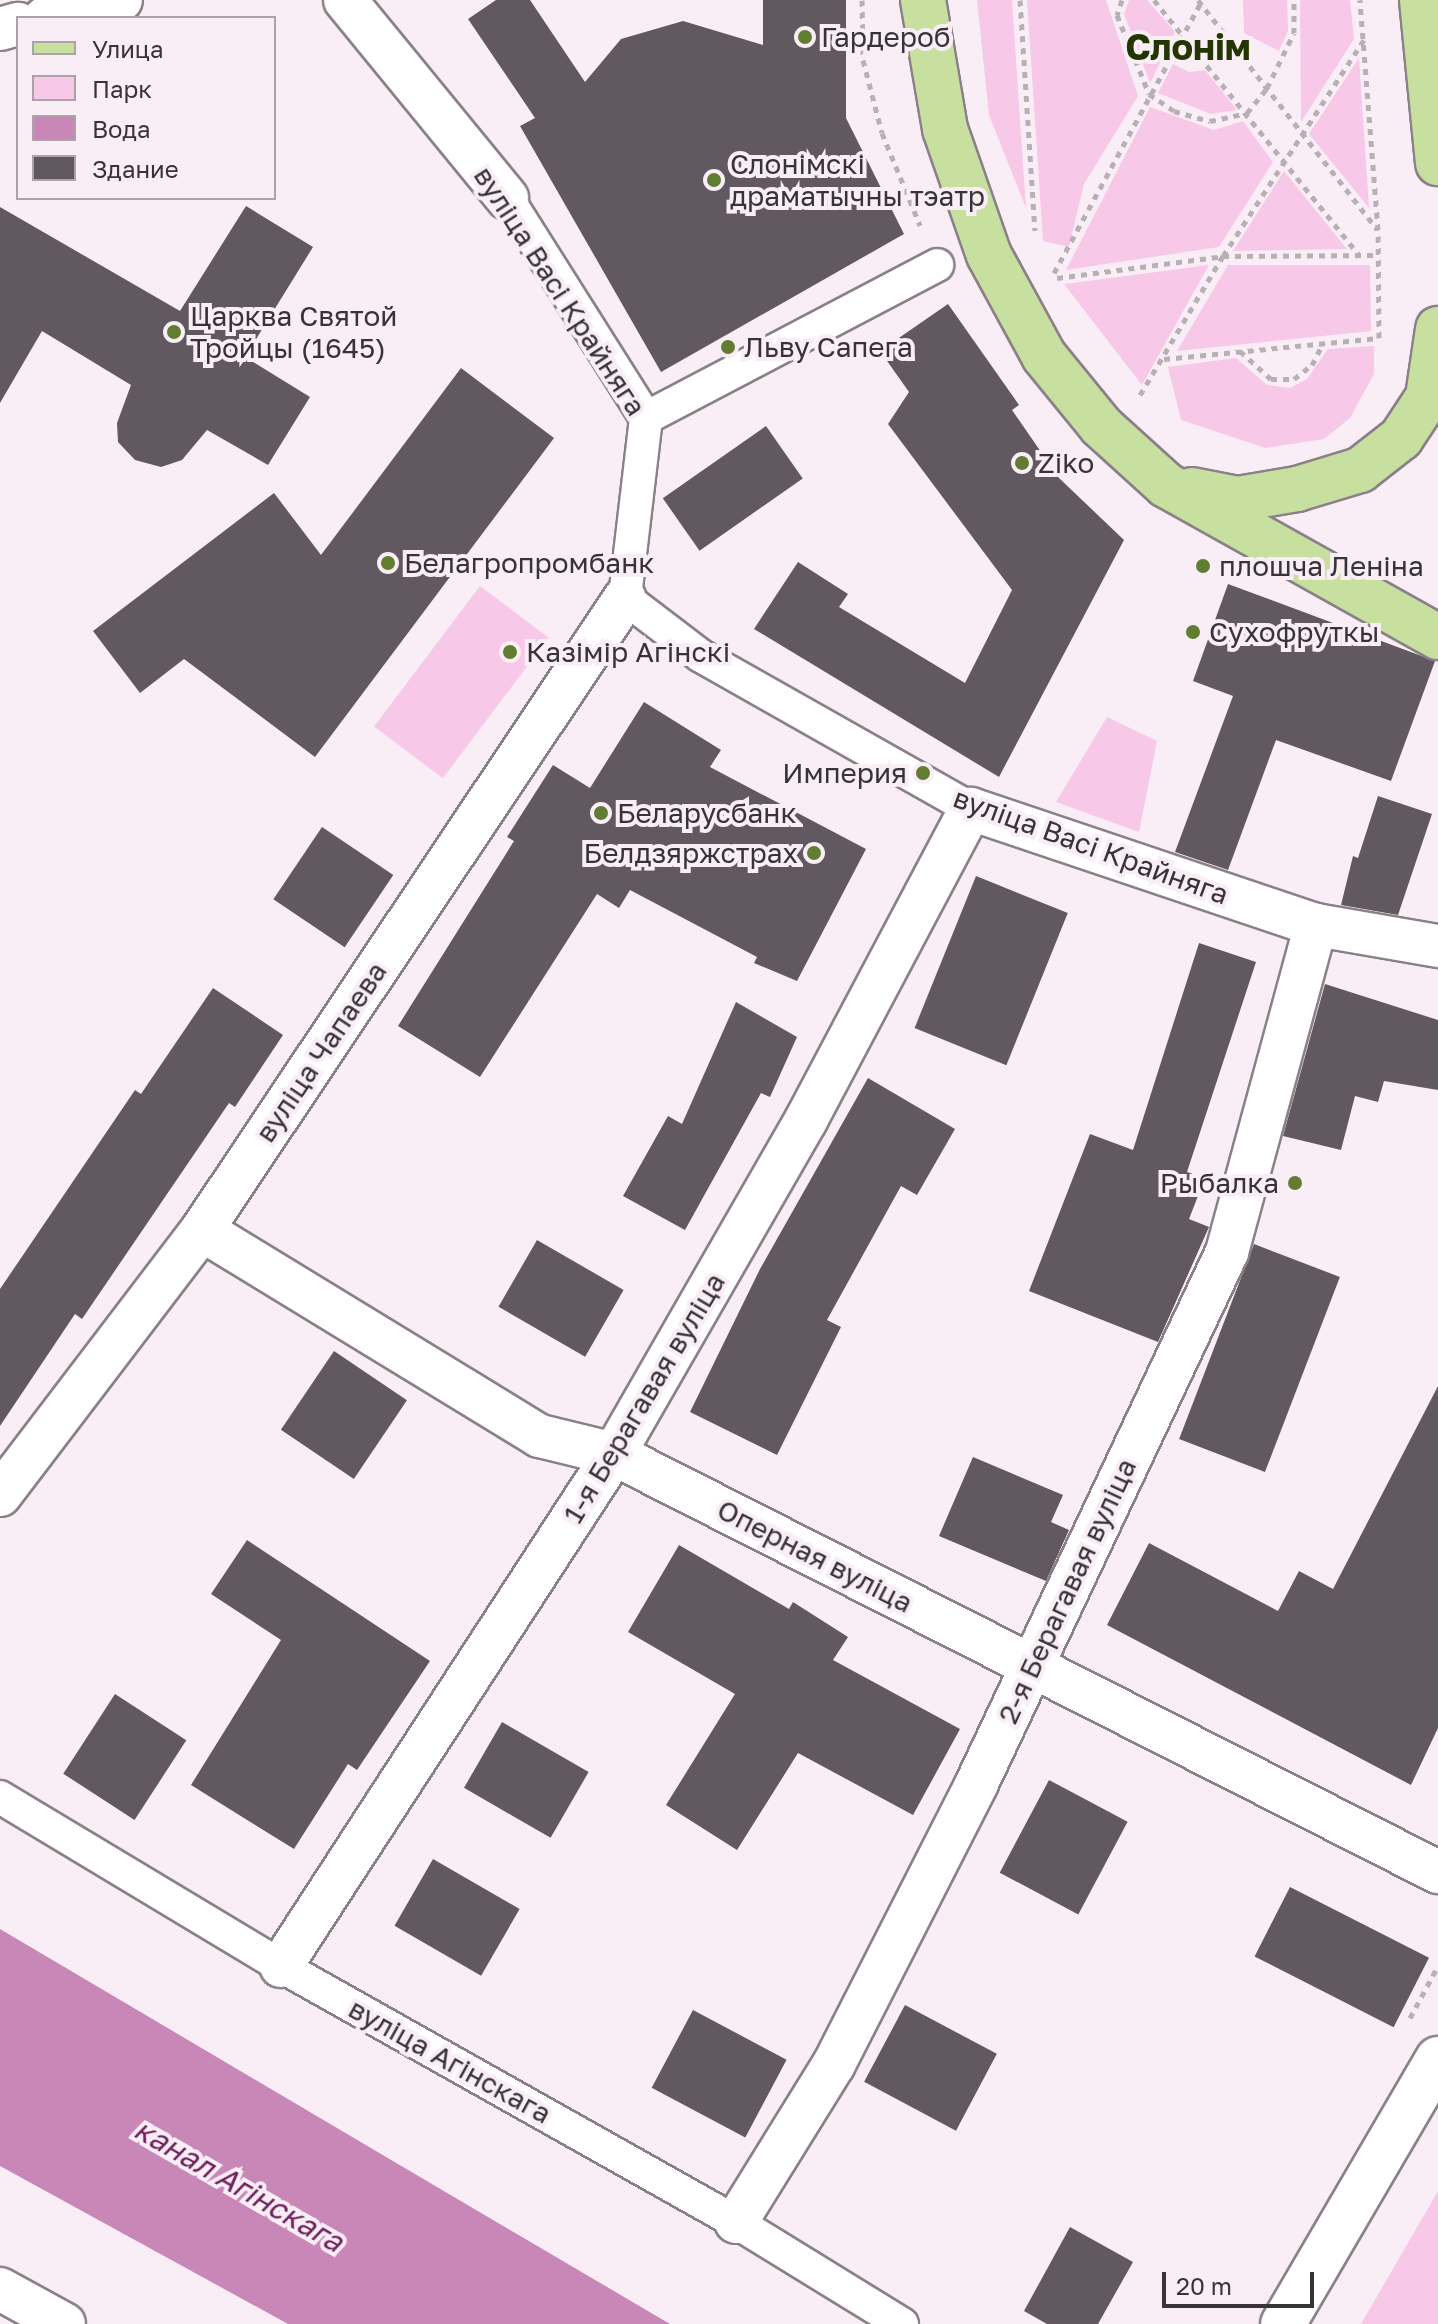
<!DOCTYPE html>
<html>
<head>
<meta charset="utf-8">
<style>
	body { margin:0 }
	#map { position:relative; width:1438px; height:2324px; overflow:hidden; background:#faeef6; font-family:"Golos Text",sans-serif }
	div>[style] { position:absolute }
	.green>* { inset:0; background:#f7c8e8; transform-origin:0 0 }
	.water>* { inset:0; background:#c887b6 }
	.building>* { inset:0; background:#62585f; transform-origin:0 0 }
	.path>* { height:5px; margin-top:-2.5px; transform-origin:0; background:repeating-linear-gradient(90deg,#b9b0b6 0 6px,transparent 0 12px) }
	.roads { filter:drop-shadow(2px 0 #8b8087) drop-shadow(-2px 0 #8b8087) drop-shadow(0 2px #8b8087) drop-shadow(0 -2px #8b8087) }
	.pedestrian>* { height:32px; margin:-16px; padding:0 16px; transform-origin:16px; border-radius:16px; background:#fff }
	.minor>* { height:42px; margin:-21px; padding:0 21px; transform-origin:21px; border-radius:21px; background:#fff }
	.secondary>* { height:44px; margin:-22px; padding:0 22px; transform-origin:22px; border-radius:22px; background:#fff }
	.primary>* { height:44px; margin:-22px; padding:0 22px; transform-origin:22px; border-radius:22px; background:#c7e0a0 }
	.dots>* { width:22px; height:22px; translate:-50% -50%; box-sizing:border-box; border:4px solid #faeef6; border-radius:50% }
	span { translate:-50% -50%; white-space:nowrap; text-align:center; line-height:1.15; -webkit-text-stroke:8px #faeef6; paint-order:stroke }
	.poi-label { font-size:28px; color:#373336 }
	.left { translate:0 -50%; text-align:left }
	.right { translate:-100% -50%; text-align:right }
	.street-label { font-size:28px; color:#373336 }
	.water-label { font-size:30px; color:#6e215d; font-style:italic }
	.district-label { font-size:36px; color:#233500; font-weight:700 }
	.legend { position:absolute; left:16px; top:16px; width:260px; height:184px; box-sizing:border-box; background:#faeef6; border:2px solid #aca3a9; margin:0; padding:10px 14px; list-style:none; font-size:24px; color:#373336 }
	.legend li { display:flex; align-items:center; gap:16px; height:40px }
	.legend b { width:40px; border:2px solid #aca3a9 }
	.scale { position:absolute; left:1162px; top:2272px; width:152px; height:36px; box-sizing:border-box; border:4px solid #373336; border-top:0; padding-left:10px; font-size:24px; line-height:28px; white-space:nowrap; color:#373336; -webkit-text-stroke:6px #faeef6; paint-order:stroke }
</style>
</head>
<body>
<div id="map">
	<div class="green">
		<div style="clip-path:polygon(977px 0,1012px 0,1026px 208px,989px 115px)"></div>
		<div style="clip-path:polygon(1027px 0,1106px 0,1138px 96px,1084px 184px,1069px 247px,1043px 241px)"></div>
		<div style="clip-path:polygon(1129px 0,1147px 0,1175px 32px,1150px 83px,1124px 14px)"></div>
		<div style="clip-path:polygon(1243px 0,1287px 0,1288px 31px,1279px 51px,1244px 33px)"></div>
		<div style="clip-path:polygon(1300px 0,1350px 0,1354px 39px,1301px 122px)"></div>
		<div style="clip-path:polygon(1359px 58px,1369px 208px,1309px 134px)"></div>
		<div style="clip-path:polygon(1173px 64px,1189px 72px,1205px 70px,1237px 110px,1211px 114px,1158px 93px)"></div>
		<div style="clip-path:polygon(1150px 107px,1214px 130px,1243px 121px,1273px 162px,1219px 247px,1066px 270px)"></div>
		<div style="clip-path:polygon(1284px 171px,1347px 249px,1233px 251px)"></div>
		<div style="clip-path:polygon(1209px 265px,1142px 385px,1064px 284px,1065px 284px)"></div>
		<div style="clip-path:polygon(1228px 265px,1370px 265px,1371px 331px,1177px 351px)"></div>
		<div style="clip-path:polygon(1374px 346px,1374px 374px,1350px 418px,1324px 439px,1265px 448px,1181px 420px,1168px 367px,1236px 358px,1267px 385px,1290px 388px,1307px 379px,1328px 349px)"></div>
		<div style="left:480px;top:586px;width:86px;height:176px;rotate:37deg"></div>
		<div style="clip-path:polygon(1107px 717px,1157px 741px,1139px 832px,1056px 802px)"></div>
		<div style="clip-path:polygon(1438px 2191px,1438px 2324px,1361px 2324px)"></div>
	</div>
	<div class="water">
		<div style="clip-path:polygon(0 1929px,398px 2164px,670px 2324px,288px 2324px,0 2166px)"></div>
	</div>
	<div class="building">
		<div style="clip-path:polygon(496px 0,530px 0,585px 82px,621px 39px,683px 21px,763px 45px,763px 0,846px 0,846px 118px,904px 234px,661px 372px,520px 126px,535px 118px,468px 19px)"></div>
		<div style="clip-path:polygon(246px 206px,313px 247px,245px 357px,310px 397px,268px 465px,207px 430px,182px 460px,161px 467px,135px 460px,118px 442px,117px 423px,131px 385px,42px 331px,0 403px,0 207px,180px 311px)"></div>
		<div style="clip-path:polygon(948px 304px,1019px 405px,1012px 410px,1059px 478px,1124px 540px,999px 777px,754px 629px,798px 562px,848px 594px,839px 607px,965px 683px,1012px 590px,888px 424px,909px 392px,880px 351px)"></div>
		<div style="clip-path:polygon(461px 368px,554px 438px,315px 757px,184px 659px,140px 693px,93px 631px,274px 493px,321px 555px)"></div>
		<div style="left:766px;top:426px;width:64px;height:126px;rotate:55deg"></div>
		<div style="clip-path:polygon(1228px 584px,1435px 661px,1391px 781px,1276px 740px,1228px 870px,1175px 852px,1233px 696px,1193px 681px)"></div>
		<div style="clip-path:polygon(644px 702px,721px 750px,710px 767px,866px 849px,797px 981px,754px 963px,757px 957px,630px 890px,619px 908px,597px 894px,480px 1077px,398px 1026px,514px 841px,507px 837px,553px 765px,590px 788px)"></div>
		<div style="clip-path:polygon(1378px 796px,1432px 814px,1398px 915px,1341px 905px,1353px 856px,1358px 858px)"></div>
		<div style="left:322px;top:827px;width:86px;height:87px;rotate:34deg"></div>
		<div style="left:976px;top:876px;width:99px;height:164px;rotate:22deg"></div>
		<div style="clip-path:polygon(1199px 943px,1256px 962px,1187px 1172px,1205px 1178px,1189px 1219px,1209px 1227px,1158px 1342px,1029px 1291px,1090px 1134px,1133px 1150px)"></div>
		<div style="clip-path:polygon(1325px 984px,1438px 1020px,1438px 1090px,1384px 1081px,1378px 1102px,1355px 1096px,1341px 1150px,1283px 1136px)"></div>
		<div style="clip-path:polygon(213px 988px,283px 1035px,235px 1107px,229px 1103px,82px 1319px,75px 1314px,0 1426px,0 1289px,135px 1090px,141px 1094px)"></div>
		<div style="clip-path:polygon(736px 1002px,797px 1037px,770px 1097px,761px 1093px,685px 1230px,623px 1196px,668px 1116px,682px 1124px)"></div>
		<div style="clip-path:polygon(868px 1078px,955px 1129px,917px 1195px,901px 1186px,827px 1320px,841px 1327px,777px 1455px,690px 1412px,760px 1269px)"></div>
		<div style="left:537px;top:1240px;width:100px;height:77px;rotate:30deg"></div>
		<div style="left:1254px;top:1244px;width:92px;height:209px;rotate:21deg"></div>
		<div style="left:334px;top:1351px;width:88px;height:95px;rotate:34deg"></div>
		<div style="clip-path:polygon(1438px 1386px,1438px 1728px,1411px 1785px,1107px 1625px,1149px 1543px,1278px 1611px,1299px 1571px,1333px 1589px)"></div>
		<div style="clip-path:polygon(973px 1457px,1063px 1495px,1051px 1522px,1069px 1530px,1046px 1581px,939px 1536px)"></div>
		<div style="clip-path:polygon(247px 1540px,430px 1661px,357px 1770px,348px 1764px,294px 1849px,191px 1785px,281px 1640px,211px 1594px)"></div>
		<div style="clip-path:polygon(679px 1545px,789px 1609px,793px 1602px,848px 1637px,833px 1660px,960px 1729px,913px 1815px,798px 1753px,737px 1850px,666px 1805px,735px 1694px,628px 1632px)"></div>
		<div style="left:115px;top:1694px;width:85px;height:95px;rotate:33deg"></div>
		<div style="left:502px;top:1722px;width:100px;height:76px;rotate:30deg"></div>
		<div style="left:1049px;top:1780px;width:89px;height:105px;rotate:28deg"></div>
		<div style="left:433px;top:1859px;width:100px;height:77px;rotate:30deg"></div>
		<div style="left:1290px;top:1887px;width:156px;height:78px;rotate:27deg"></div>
		<div style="left:905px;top:2005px;width:104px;height:87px;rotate:28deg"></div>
		<div style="left:693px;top:2010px;width:106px;height:88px;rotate:28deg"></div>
		<div style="clip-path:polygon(1070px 2227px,1133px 2262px,1098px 2324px,1047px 2324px,1024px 2311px)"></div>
	</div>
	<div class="path">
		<div style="left:862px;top:0;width:60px;rotate:89deg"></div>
		<div style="left:863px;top:60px;width:75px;rotate:75.4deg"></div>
		<div style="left:882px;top:133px;width:100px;rotate:67.6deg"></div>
		<div style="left:1020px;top:0;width:231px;rotate:86.3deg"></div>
		<div style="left:1122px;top:0;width:16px;rotate:108deg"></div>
		<div style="left:1117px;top:15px;width:85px;rotate:67.9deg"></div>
		<div style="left:1149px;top:94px;width:30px;rotate:34deg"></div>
		<div style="left:1174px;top:111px;width:37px;rotate:16deg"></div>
		<div style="left:1210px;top:121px;width:38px;rotate:-12deg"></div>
		<div style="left:1247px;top:113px;width:32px;rotate:-51deg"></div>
		<div style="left:1267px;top:88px;width:61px;rotate:-63.9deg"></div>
		<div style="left:1294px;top:33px;width:33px;rotate:-90deg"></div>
		<div style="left:1154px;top:0;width:327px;rotate:51.2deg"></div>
		<div style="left:1198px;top:0;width:291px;rotate:52deg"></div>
		<div style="left:1054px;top:273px;width:311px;rotate:-61.5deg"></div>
		<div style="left:1057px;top:278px;width:167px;rotate:-7.5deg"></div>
		<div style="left:1223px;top:256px;width:156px;rotate:-0.4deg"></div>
		<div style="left:1240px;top:351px;width:42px;rotate:42.1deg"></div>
		<div style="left:1271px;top:379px;width:23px"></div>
		<div style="left:1294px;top:379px;width:23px;rotate:-38deg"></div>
		<div style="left:1312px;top:365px;width:25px;rotate:-63deg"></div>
		<div style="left:1164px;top:359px;width:216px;rotate:-5.6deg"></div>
		<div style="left:1379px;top:338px;width:108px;rotate:-90.5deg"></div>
		<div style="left:1378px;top:230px;width:231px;rotate:-94.5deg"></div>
		<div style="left:1140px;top:395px;width:162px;rotate:-59.2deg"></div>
		<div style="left:1223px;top:256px;width:258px;rotate:-56.9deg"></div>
		<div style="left:1410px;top:2018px;width:59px;rotate:-61.7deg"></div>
	</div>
	<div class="roads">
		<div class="pedestrian">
			<div style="left:507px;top:198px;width:260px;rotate:57.7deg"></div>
			<div style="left:646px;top:418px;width:181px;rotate:96.7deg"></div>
			<div style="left:625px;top:598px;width:96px;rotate:37.3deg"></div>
			<div style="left:701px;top:656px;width:310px;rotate:29.5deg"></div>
			<div style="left:646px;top:418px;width:329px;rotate:-27.7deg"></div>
			<div style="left:0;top:1797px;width:328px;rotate:31deg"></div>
			<div style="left:281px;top:1966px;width:522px;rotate:29.36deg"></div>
			<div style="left:736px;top:2222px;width:195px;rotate:31.6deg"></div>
		</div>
		<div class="minor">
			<div style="left:345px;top:0;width:256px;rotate:50.7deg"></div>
			<div style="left:45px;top:18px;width:78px;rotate:-13.3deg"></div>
			<div style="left:0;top:29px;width:19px;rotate:-16deg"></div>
			<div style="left:202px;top:1230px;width:396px;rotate:31.4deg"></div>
			<div style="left:540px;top:1436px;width:76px;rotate:13.7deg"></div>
			<div style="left:614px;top:1454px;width:924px;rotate:26.9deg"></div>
			<div style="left:0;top:1495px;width:333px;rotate:-52.7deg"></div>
			<div style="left:202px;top:1230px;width:760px;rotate:-56.21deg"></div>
			<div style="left:281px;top:1966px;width:611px;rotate:-56.96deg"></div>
			<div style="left:614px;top:1454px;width:385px;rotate:-60.1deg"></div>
			<div style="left:806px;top:1120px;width:352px;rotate:-62.1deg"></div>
			<div style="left:971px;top:809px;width:364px;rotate:18.6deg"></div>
			<div style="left:1316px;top:925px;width:124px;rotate:9.8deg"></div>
			<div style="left:736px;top:2222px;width:186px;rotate:-58.2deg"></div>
			<div style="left:834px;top:2064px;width:313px;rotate:-63deg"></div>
			<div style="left:976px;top:1785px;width:589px;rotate:-64.78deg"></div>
			<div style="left:1227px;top:1252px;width:339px;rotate:-74.8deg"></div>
			<div style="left:0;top:2289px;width:73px;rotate:28.7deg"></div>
		</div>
		<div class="secondary">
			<div style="left:1283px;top:2324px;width:307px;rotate:-59.7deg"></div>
		</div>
		<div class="primary">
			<div style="left:923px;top:0;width:131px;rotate:80.3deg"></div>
			<div style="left:945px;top:129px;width:133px;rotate:70.8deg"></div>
			<div style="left:989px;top:255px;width:115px;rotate:61.4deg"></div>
			<div style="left:1044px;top:356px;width:90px;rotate:50.8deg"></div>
			<div style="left:1101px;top:426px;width:88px;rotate:42.2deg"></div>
			<div style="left:1166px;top:485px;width:312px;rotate:29.2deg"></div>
			<div style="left:1422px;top:0;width:164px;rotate:84.4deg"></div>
			<div style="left:1192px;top:490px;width:47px;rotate:11.1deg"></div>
			<div style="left:1238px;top:499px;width:60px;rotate:-9.6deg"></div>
			<div style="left:1297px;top:489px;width:66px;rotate:-16.8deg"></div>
			<div style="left:1360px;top:470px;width:52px;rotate:-38deg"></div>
			<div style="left:1401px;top:438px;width:49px;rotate:-56.6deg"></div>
			<div style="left:1428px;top:397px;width:69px;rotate:-81.6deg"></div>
		</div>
	</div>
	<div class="dots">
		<div style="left:805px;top:37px;background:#607d31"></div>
		<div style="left:714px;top:180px;background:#607d31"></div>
		<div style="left:174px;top:332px;background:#607d31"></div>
		<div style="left:728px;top:347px;background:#607d31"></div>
		<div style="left:1022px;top:463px;background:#607d31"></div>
		<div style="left:388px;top:563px;background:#607d31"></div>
		<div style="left:1203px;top:566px;background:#607d31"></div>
		<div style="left:1193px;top:632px;background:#607d31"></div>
		<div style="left:510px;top:652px;background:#607d31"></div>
		<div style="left:923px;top:773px;background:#607d31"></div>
		<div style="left:601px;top:813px;background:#607d31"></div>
		<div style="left:814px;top:853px;background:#607d31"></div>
		<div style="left:1295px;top:1183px;background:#607d31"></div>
	</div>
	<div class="poi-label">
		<span class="left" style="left:821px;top:37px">Гардероб</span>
		<span class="left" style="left:730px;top:180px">Слонімскі<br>драматычны тэатр</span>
		<span class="left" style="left:190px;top:332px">Царква Святой<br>Тройцы (1645)</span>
		<span class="left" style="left:744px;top:347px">Льву Сапега</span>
		<span class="left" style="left:1038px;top:463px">Ziko</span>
		<span class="left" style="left:404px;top:563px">Белагропромбанк</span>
		<span class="left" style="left:1219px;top:566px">плошча Леніна</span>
		<span class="left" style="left:1209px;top:632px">Сухофруткы</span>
		<span class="left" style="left:526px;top:652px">Казімір Агінскі</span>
		<span class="right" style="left:907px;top:773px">Империя</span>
		<span class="left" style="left:617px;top:813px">Беларусбанк</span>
		<span class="right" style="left:798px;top:853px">Белдзяржстрах</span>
		<span class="right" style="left:1279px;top:1183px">Рыбалка</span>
	</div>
	<div class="street-label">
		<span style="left:560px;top:291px;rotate:57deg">вуліца Васі Крайняга</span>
		<span style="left:1091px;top:846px;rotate:20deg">вуліца Васі Крайняга</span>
		<span style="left:321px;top:1052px;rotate:-56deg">вуліца Чапаева</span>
		<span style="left:644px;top:1398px;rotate:-59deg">1-я Берагавая вуліца</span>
		<span style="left:815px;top:1556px;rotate:27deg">Оперная вуліца</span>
		<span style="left:1067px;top:1591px;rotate:-65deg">2-я Берагавая вуліца</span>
		<span style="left:450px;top:2061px;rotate:29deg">вуліца Агінскага</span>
	</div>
	<div class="water-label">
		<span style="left:239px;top:2185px;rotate:30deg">канал Агінскага</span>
	</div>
	<div class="district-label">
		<span style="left:1188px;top:47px">Слонім</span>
	</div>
	<ul class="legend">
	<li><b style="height:10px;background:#c7e0a0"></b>Улица</li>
	<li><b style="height:22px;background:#f7c8e8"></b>Парк</li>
	<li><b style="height:22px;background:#c887b6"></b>Вода</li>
	<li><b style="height:22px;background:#62585f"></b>Здание</li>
	</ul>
	<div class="scale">20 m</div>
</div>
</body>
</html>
